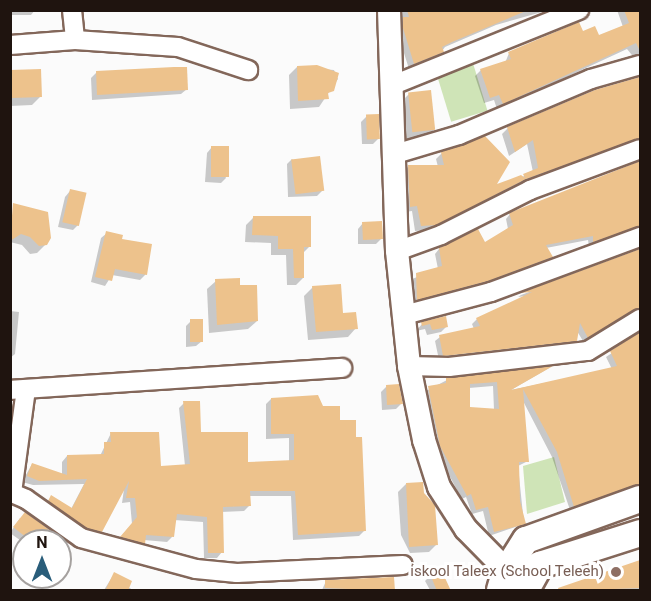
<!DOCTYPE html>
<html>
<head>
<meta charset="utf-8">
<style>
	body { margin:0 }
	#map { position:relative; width:651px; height:601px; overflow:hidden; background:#fbfbfb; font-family:Roboto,sans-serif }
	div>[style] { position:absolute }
	.green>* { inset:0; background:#cfe4b7; transform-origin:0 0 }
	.shadow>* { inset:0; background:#0003 }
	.building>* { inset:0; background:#edc28c; transform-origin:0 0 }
	.roads { filter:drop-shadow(2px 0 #83675a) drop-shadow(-2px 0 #83675a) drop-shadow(0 2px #83675a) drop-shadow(0 -2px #83675a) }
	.minor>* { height:18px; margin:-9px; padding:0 9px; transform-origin:9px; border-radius:9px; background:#fff }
	.tertiary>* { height:22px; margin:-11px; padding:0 11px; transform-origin:11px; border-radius:11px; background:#fff }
	.secondary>* { height:26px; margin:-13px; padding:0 13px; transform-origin:13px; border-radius:13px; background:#fff }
	.dots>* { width:16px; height:16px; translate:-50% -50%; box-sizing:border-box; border:3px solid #fff; border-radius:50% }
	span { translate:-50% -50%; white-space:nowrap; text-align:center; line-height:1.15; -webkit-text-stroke:6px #fff; paint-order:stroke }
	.education-label { font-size:15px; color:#785e54 }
	.right { translate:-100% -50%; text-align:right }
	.frame { position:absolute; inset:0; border:12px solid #1f140f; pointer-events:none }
	.north { position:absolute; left:12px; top:529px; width:60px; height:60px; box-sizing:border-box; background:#fff; border:2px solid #a5a19f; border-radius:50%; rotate:0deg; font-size:16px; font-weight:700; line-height:24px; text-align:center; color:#1f140f }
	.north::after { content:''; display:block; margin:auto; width:21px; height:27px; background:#295d7a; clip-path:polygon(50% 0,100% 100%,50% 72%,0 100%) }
</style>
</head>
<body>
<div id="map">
	<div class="green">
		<div style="left:472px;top:60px;width:53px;height:38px;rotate:73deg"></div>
		<div style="clip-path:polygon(554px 457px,565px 502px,527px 514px,523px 466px)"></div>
	</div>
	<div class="shadow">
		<div style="clip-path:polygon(10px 10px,35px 10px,31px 15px,10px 15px)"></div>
		<div style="clip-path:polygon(399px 10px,549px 10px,496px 25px,445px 47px,437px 58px,409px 69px,398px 34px,398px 25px,402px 20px)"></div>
		<div style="clip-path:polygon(617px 10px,640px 10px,640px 65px,627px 49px,497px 109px,494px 100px,484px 103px,475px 76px,481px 70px,505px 63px,509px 53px,582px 33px,598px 37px,623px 27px)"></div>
		<div style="clip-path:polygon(297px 67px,334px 70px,338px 79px,319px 107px,290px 109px,289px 75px)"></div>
		<div style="clip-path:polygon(10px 72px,41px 96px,32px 105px,10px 106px)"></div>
		<div style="clip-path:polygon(97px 72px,187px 89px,181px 94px,92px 100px,91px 78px)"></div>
		<div style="clip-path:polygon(640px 78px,640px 142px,519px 185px,429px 230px,415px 231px,412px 211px,405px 212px,403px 172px,408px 167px,438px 167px,436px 159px,442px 153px,494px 187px,522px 177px,533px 172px,527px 144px,509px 156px,502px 134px,508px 128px,595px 91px)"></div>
		<div style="clip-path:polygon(409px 94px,434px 130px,425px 138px,405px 144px,401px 102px)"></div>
		<div style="clip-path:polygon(367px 116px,378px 139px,373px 144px,362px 144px,361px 122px)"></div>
		<div style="clip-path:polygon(212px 147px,226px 178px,221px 183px,205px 182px,207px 153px)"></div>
		<div style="clip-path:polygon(292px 159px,322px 191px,317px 196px,288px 197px,287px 164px)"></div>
		<div style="clip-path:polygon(640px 162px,638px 231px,589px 246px,588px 240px,546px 248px,551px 257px,546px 261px,482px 285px,413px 304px,412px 279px,438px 269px,435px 254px,439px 249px,484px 244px,508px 229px,506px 219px,510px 214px)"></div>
		<div style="clip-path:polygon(70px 191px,78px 225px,73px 230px,58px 227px,65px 197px)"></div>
		<div style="clip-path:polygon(14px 205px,46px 244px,37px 253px,30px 254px,22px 245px,10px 242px)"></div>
		<div style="clip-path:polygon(253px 218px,310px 246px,303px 253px,303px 278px,296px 285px,287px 285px,286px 255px,271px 255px,271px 243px,245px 242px,246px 225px)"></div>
		<div style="clip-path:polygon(363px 223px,382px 238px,376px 244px,358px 244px,358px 229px)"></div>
		<div style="clip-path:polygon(107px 233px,120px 240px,146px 274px,140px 280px,112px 275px,105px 286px,91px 282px,101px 238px)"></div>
		<div style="clip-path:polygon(640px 251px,640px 310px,583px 341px,577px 331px,570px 345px,439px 360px,435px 341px,440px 337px,474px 329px,472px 324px,477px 319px,526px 296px,518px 297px,521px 295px)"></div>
		<div style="clip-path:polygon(216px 281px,239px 287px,257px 321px,248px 329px,209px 333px,207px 289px)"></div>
		<div style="clip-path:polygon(313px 287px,356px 328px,348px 337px,308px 340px,304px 296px)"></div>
		<div style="clip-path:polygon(10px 311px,19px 312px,15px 354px,10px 358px)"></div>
		<div style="clip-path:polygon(445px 317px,447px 326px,441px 332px,427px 335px,425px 329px,416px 331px,422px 324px)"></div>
		<div style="clip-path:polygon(191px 321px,202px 341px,196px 346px,186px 347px,186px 326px)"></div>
		<div style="clip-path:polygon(evenodd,640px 334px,640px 486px,570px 510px,552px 457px,523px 401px,528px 461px,518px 466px,524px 524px,489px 536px,483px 511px,472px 514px,466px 497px,462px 499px,436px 451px,424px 392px,447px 380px,549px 368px,511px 390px,612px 369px,606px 357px,640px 334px,493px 386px,494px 410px,469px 409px,469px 388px,493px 386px)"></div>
		<div style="clip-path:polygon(387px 386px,401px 404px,396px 409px,382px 410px,381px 392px)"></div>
		<div style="clip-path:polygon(271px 399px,322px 408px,338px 422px,364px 531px,359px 536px,293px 540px,291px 496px,249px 496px,249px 506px,244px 511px,221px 512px,222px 552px,217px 558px,204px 558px,203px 522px,174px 520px,172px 537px,167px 542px,144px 540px,138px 548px,116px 542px,132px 524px,130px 502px,122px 503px,124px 489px,95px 537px,44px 507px,52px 497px,71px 509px,84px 484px,33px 485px,22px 482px,32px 464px,62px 475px,62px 462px,67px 456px,100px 456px,111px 433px,159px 467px,185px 466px,179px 408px,184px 403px,199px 434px,247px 464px,289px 462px,289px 438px,266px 439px,266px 404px)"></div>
		<div style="clip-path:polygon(406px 484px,436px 545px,429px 552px,410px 553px,401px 535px,398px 492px)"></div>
		<div style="clip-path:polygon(20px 518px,42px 541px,24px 543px,10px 533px)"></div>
		<div style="clip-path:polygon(640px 562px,640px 590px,557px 590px)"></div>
		<div style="clip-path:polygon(114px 574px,128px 587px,133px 590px,104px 590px)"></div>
		<div style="clip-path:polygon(431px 575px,449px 590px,430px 590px,425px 581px)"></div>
		<div style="clip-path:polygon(326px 581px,394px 590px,322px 590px)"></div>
	</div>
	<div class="building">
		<div style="clip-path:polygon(407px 10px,526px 10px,526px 11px,452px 42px,442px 47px,444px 52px,414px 64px,403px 28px,403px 17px,409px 17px)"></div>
		<div style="clip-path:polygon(624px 10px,640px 10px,640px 51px,636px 43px,503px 104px,499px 95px,490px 98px,480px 69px,511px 59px,508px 52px,579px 22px,583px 31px,595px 26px,599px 35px,629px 23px)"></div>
		<div style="clip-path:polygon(317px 65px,339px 73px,334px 91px,328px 93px,329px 99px,298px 101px,297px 66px)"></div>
		<div style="clip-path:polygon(174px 67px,187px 67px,188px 90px,97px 95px,96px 71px)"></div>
		<div style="left:41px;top:69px;width:28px;height:31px;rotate:88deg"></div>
		<div style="clip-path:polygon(640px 77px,640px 138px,526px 179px,437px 225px,421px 226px,417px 206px,410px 207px,408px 165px,444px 165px,441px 152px,485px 136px,510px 162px,497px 184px,521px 175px,525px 178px,523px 174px,538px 168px,533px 140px,515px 152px,507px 127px,595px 90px)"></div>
		<div style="left:431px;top:90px;width:40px;height:23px;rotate:84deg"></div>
		<div style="left:379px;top:114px;width:25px;height:13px;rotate:88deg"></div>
		<div style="left:211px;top:146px;width:18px;height:31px"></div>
		<div style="left:320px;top:156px;width:35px;height:29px;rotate:83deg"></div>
		<div style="clip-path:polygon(640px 161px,640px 226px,593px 242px,593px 236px,546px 245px,553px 257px,488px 281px,417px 300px,416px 273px,442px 266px,439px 248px,478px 229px,485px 242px,513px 225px,509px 213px)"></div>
		<div style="left:70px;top:189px;width:17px;height:34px;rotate:13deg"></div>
		<div style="clip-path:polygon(13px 203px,48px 212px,51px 238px,47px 245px,39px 246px,30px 237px,21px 234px,10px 241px)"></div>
		<div style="clip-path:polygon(253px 216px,311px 216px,311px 247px,304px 247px,304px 278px,294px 278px,293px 249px,278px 249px,278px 236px,252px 235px)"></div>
		<div style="left:382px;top:221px;width:18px;height:20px;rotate:87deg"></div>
		<div style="clip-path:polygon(106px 231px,123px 235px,122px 239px,152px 244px,147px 275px,115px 269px,112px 281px,95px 277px)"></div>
		<div style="clip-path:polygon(640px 249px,640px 308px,588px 338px,580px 323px,577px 341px,443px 356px,439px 335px,480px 326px,476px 318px,532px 292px,520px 293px)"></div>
		<div style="clip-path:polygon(240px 278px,240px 285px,257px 285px,258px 321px,217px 325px,215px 279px)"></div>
		<div style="clip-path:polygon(341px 284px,343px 313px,356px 312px,358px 329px,316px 332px,312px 286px)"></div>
		<div style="clip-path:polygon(446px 316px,448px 327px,432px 330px,430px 324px,422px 326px,421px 322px)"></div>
		<div style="left:190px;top:319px;width:13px;height:23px"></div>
		<div style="clip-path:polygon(evenodd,640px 332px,640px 484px,574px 507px,557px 452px,523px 389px,529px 462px,519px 462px,520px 501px,526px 524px,494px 532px,488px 507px,476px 510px,471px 494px,467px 496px,440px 446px,428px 386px,446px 383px,446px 378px,553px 366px,511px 390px,617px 366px,610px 351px,640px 332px,497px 382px,499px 409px,470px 407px,470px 384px,497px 382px)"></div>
		<div style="clip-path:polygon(399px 384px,403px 404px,387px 405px,386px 385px)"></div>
		<div style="clip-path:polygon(318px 395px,323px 406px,340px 406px,340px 420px,356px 420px,356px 437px,362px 437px,366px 531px,298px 535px,295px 491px,250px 491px,251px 506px,223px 507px,224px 553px,208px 553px,207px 517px,177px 514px,174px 537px,146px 535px,145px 544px,120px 537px,137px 517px,135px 498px,126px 498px,129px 481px,102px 532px,86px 528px,48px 501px,51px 495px,72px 508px,87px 479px,39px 481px,27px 476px,32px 463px,67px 475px,67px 455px,104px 454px,104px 442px,111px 442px,110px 432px,159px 432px,161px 466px,190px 464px,183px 401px,200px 401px,201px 432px,248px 432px,248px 462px,294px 460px,294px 434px,271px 434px,271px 398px)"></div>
		<div style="clip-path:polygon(423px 482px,424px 493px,435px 505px,438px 545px,409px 547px,406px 483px)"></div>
		<div style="clip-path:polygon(25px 512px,51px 531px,44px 541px,31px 541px,13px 527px)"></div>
		<div style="clip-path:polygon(640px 560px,640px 588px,559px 591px,558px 588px)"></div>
		<div style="clip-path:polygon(441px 569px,451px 591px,437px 591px,430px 574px)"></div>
		<div style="clip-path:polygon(114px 572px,132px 581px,128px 591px,105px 591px)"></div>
		<div style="clip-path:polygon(394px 577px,395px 591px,325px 588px,325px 580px)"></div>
	</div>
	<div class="roads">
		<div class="minor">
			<div style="left:72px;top:10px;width:30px;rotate:84deg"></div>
			<div style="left:10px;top:45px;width:65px;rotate:-4.4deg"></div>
			<div style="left:75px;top:40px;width:103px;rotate:3.9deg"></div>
			<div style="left:178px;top:47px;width:74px;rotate:18.2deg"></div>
			<div style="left:393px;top:85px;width:201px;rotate:-22deg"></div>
			<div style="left:395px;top:154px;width:67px;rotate:-16.5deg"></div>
			<div style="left:459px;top:135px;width:143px;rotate:-23deg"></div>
			<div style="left:591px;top:79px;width:51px;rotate:-15.9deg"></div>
			<div style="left:397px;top:251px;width:47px;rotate:-20deg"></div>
			<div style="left:441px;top:235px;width:100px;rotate:-26.8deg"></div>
			<div style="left:530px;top:190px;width:117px;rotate:-20.4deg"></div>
			<div style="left:404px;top:315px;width:90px;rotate:-14.8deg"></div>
			<div style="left:491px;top:292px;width:159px;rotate:-20.3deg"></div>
			<div style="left:409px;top:366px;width:40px;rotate:1.4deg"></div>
			<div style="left:449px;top:367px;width:140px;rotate:-6.6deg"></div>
			<div style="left:588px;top:351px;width:61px;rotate:-31.6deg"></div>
			<div style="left:26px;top:389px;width:105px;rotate:97.7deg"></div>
			<div style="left:12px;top:493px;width:15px;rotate:23deg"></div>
			<div style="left:26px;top:499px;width:67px;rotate:35.3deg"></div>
			<div style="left:81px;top:538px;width:119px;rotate:15.1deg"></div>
			<div style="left:196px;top:569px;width:41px;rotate:5.6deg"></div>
			<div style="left:237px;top:573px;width:166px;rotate:-2.8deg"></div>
			<div style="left:10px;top:390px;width:333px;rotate:-3.8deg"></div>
		</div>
		<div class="tertiary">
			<div style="left:389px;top:10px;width:241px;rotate:88.1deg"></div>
			<div style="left:397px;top:251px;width:116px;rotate:84deg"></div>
			<div style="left:409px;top:366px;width:76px;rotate:78.5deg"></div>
			<div style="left:424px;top:440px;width:49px;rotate:72.3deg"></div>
			<div style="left:439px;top:487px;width:50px;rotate:57.3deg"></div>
			<div style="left:466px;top:529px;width:74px;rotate:45.5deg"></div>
		</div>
		<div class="secondary">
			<div style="left:500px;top:590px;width:18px;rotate:-74deg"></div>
			<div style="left:505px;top:573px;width:39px;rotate:-58deg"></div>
			<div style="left:526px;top:540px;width:121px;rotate:-19.8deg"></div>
			<div style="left:526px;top:590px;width:29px;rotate:-61deg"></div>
			<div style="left:540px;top:565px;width:105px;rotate:-17.7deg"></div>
		</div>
	</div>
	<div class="dots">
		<div style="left:616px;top:572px;background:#8d6e63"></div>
	</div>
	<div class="education-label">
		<span class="right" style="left:604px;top:572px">iskool Taleex (School Teleeh)</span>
	</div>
	<div class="frame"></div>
	<div class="north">N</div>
</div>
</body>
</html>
